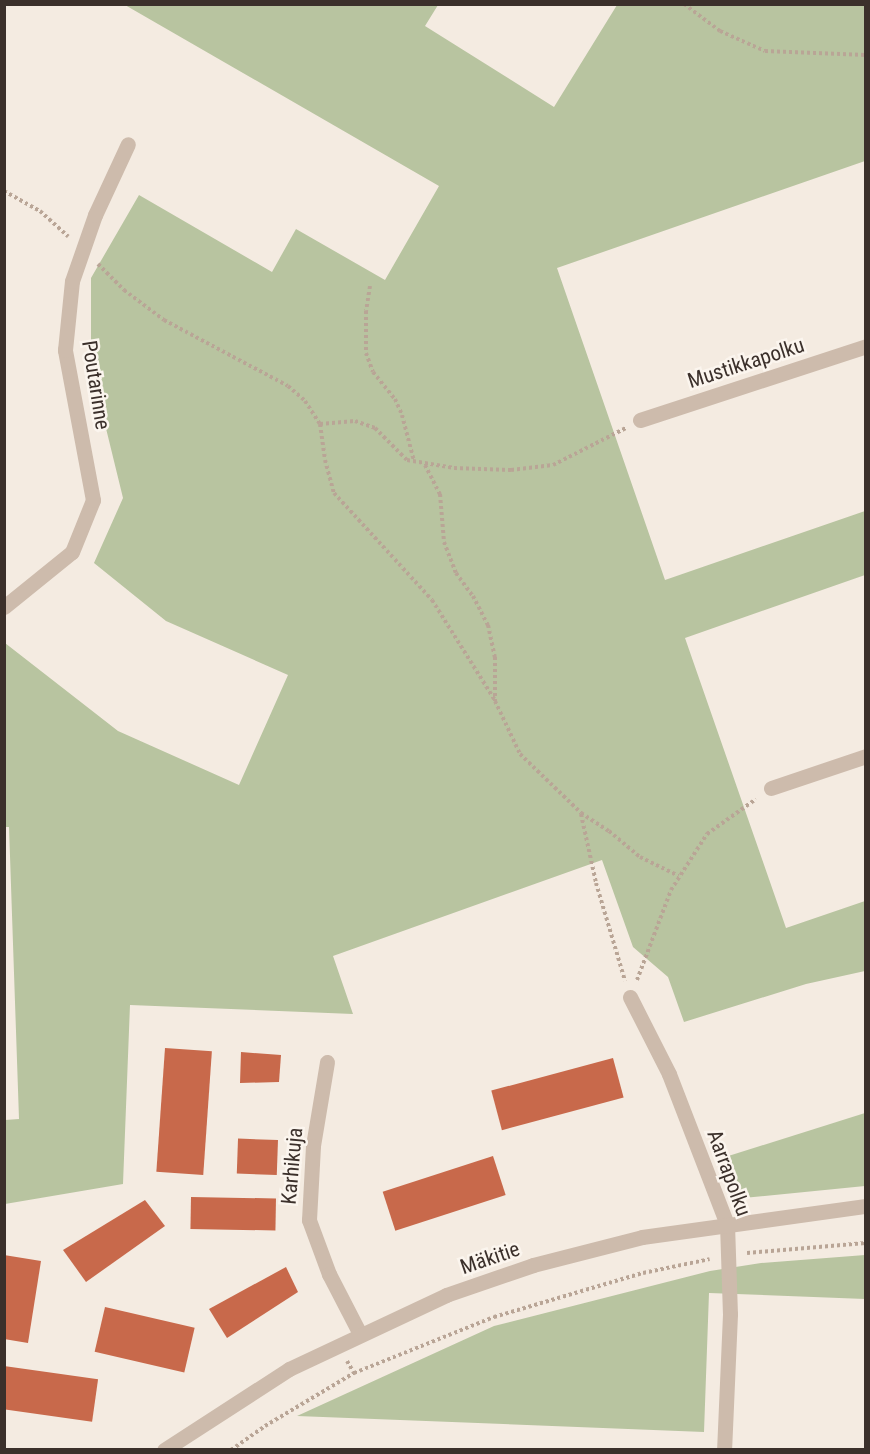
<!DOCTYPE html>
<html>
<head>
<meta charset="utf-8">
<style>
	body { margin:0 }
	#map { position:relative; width:870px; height:1454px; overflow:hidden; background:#f4ebe1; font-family:"Roboto Condensed",sans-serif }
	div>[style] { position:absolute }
	.green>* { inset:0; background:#b8c4a0 }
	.building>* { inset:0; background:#c8694b; transform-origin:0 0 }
	.path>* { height:4px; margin-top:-2px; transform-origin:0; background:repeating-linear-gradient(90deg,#b9a596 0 3px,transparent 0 6px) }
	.minor>* { height:15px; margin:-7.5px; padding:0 7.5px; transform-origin:7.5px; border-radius:7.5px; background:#cdbbac }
	.tertiary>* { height:15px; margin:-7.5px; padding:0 7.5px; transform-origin:7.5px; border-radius:7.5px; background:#cdbbac }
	span { translate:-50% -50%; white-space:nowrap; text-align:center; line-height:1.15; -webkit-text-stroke:5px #fbf5ee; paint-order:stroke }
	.street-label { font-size:21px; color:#3b302b }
	.frame { position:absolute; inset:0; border:6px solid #3b302b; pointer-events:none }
</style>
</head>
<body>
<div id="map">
	<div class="green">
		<div style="clip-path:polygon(125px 5px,438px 5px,425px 26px,554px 107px,617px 5px,865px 5px,865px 161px,557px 268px,665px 580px,865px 511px,865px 575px,685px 638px,786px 928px,865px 901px,865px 971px,806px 984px,684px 1022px,668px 977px,633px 947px,602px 860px,333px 956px,353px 1014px,130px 1005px,123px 1184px,5px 1204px,5px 1120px,19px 1119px,9px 827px,4px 827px,5px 643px,118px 731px,239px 785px,288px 675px,166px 621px,94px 563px,123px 498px,91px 367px,91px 278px,139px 195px,272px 272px,296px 229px,385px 280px,439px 186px)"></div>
		<div style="clip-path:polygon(865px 1113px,865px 1186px,733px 1199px,722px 1158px)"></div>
		<div style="clip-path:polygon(865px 1255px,865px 1299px,709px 1293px,704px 1432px,297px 1416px,494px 1326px,710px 1271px,761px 1263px)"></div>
	</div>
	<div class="building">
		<div style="left:165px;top:1048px;width:47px;height:124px;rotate:4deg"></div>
		<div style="clip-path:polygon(241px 1052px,281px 1055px,279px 1082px,240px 1083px)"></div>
		<div style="left:613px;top:1058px;width:41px;height:126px;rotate:75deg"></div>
		<div style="left:278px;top:1140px;width:35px;height:40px;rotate:92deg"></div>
		<div style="left:493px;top:1156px;width:41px;height:116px;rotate:72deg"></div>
		<div style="left:191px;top:1197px;width:85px;height:32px;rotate:1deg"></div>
		<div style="clip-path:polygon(145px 1200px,165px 1226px,86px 1282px,63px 1250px)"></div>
		<div style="clip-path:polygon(4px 1255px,41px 1261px,28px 1343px,4px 1339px)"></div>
		<div style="clip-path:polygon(286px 1267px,298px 1292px,227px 1338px,209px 1309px)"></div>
		<div style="left:105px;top:1307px;width:92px;height:46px;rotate:13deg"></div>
		<div style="left:4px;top:1366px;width:95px;height:43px;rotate:8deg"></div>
	</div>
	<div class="path">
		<div style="left:684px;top:4px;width:45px;rotate:36.9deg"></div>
		<div style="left:720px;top:31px;width:49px;rotate:24deg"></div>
		<div style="left:765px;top:51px;width:101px;rotate:2.3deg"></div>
		<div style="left:4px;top:191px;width:41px;rotate:29.1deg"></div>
		<div style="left:40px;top:211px;width:38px;rotate:42deg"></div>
		<div style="left:98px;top:264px;width:37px;rotate:45deg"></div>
		<div style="left:124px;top:290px;width:50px;rotate:36.9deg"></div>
		<div style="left:164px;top:320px;width:140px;rotate:28deg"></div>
		<div style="left:288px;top:386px;width:23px;rotate:41deg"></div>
		<div style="left:305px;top:401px;width:27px;rotate:57deg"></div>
		<div style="left:320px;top:424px;width:35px;rotate:-5deg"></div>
		<div style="left:355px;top:421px;width:21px;rotate:19deg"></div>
		<div style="left:375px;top:428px;width:45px;rotate:45deg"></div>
		<div style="left:407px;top:460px;width:48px;rotate:9.7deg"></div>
		<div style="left:454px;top:468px;width:57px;rotate:2deg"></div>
		<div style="left:511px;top:470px;width:42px;rotate:-6.8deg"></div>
		<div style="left:553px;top:465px;width:82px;rotate:-26.9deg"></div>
		<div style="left:370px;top:286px;width:25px;rotate:99deg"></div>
		<div style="left:366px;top:311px;width:42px;rotate:90deg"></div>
		<div style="left:366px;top:353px;width:20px;rotate:70deg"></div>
		<div style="left:373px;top:372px;width:35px;rotate:51deg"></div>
		<div style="left:395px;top:399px;width:17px;rotate:66deg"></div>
		<div style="left:402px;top:415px;width:48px;rotate:75.4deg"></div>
		<div style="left:320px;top:424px;width:36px;rotate:82deg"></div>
		<div style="left:325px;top:460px;width:34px;rotate:75deg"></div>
		<div style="left:334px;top:493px;width:145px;rotate:47.5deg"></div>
		<div style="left:432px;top:600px;width:117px;rotate:57.9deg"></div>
		<div style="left:425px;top:465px;width:33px;rotate:63deg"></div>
		<div style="left:440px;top:494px;width:48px;rotate:85.2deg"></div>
		<div style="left:444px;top:542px;width:33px;rotate:69deg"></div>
		<div style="left:456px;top:573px;width:29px;rotate:54deg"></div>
		<div style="left:473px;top:596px;width:33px;rotate:63deg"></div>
		<div style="left:488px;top:625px;width:33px;rotate:78deg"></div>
		<div style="left:495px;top:657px;width:44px;rotate:90deg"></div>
		<div style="left:495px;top:701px;width:59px;rotate:64.7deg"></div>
		<div style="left:520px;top:754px;width:85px;rotate:44deg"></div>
		<div style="left:581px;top:813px;width:33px;rotate:33deg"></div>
		<div style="left:609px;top:831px;width:40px;rotate:40deg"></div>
		<div style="left:640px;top:857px;width:43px;rotate:26deg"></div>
		<div style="left:581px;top:814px;width:71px;rotate:77.7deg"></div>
		<div style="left:596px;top:883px;width:102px;rotate:73.5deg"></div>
		<div style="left:637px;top:980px;width:96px;rotate:-69.3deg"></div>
		<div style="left:671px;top:890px;width:67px;rotate:-57.3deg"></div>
		<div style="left:707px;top:834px;width:60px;rotate:-35.5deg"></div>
		<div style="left:747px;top:1253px;width:119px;rotate:-4.8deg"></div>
		<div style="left:347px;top:1361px;width:14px;rotate:60deg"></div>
		<div style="left:231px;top:1450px;width:42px;rotate:-35.2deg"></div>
		<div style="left:265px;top:1426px;width:104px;rotate:-30.8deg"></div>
		<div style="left:354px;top:1373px;width:151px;rotate:-21.8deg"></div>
		<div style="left:494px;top:1317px;width:155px;rotate:-16.5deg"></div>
		<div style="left:643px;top:1273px;width:68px;rotate:-11.8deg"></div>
	</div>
	<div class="minor">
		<div style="left:640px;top:420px;width:238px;rotate:-18.1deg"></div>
		<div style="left:4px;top:607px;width:87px;rotate:-39deg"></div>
		<div style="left:72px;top:552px;width:56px;rotate:-68deg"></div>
		<div style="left:93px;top:500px;width:153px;rotate:-100.6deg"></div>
		<div style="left:65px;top:350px;width:69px;rotate:-84.2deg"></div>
		<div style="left:72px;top:281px;width:70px;rotate:-70.8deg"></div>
		<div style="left:95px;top:215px;width:78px;rotate:-65.1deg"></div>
		<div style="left:771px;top:788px;width:100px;rotate:-18.6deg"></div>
		<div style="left:630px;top:997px;width:86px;rotate:63.1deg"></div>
		<div style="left:669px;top:1074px;width:161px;rotate:68.9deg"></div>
		<div style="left:727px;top:1224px;width:90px;rotate:88.1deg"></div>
		<div style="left:730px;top:1314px;width:136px;rotate:92.5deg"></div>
		<div style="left:327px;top:1062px;width:85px;rotate:99.5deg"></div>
		<div style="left:313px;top:1146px;width:74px;rotate:93.1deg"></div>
		<div style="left:309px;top:1220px;width:58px;rotate:69.7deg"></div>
		<div style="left:329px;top:1274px;width:68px;rotate:62.7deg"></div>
	</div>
	<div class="tertiary">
		<div style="left:164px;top:1450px;width:149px;rotate:-32.9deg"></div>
		<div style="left:289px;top:1369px;width:174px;rotate:-25.2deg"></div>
		<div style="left:446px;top:1295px;width:92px;rotate:-19deg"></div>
		<div style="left:533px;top:1265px;width:113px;rotate:-14.4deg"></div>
		<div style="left:642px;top:1237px;width:226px;rotate:-7.9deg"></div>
	</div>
	<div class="street-label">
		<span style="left:746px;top:363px;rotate:-18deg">Mustikkapolku</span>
		<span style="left:96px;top:385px;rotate:81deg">Poutarinne</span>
		<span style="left:292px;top:1166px;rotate:-85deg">Karhikuja</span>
		<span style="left:729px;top:1173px;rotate:70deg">Aarrapolku</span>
		<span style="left:490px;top:1258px;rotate:-19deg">Mäkitie</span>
	</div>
	<div class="frame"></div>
</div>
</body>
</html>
